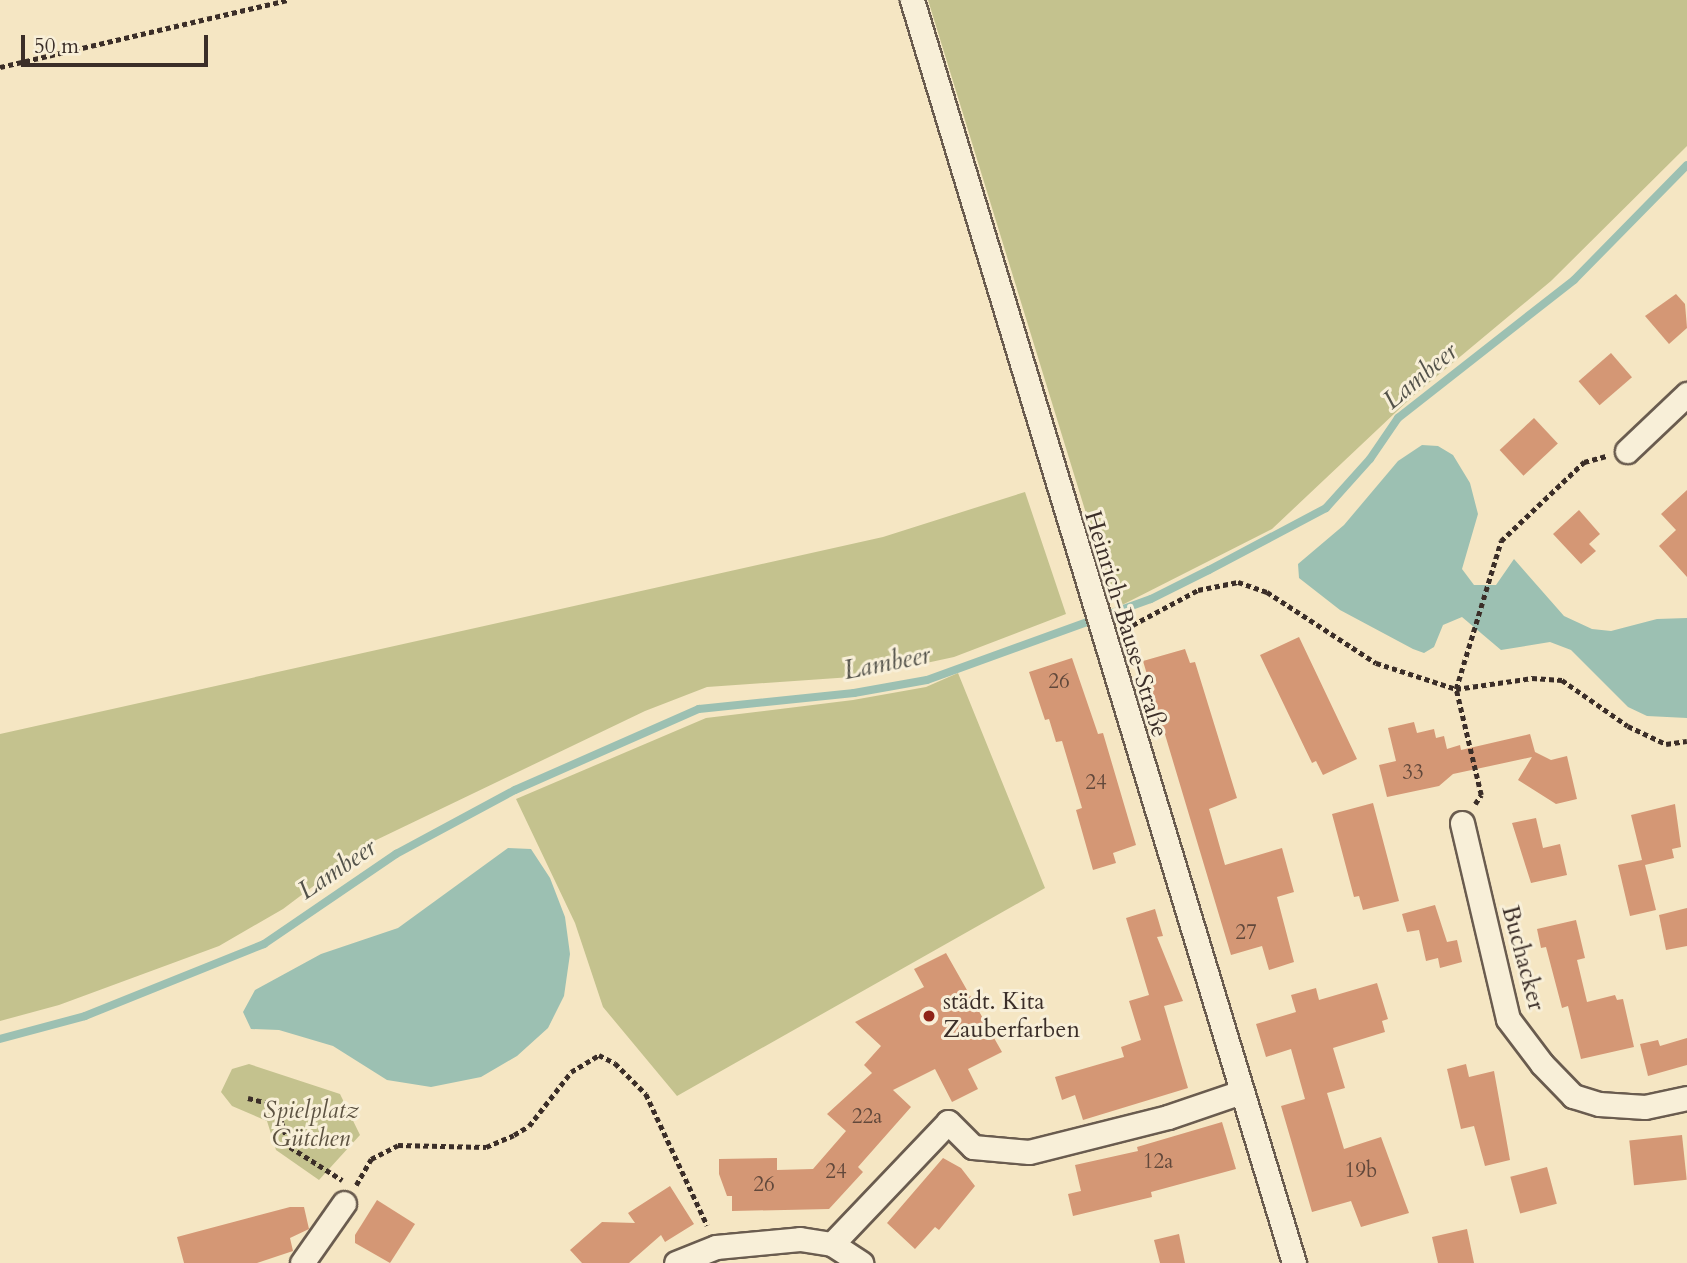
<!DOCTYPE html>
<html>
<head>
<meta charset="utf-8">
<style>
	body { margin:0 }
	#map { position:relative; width:1687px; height:1263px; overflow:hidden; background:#f5e6c3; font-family:Cardo,serif }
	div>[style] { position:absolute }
	.green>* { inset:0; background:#c4c28e }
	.water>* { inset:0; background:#9cc0b2 }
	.stream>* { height:8px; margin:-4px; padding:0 4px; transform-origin:4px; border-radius:4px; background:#9cc0b2 }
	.building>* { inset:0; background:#d49775; transform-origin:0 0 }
	.path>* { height:4.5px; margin-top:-2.25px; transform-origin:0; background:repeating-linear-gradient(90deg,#3b2e28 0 5px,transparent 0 8.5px) }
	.roads { filter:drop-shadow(2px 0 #6a5c4f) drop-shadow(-2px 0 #6a5c4f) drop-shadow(0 2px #6a5c4f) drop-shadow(0 -2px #6a5c4f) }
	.minor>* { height:23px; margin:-11.5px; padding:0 11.5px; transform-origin:11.5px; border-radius:11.5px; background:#f8efd8 }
	.dots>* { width:19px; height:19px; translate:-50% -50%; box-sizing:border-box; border:4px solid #f8efd8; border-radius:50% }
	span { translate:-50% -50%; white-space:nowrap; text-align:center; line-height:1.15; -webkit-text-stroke:6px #f8efd8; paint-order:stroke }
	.number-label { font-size:21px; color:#61483b }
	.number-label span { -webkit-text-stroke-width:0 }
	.street-label { font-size:24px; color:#3b2e28 }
	.poi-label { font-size:24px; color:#3b2e28 }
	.left { translate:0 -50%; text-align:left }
	.park-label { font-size:24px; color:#5d5342; font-style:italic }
	.water-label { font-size:26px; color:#53524a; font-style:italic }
	.scale { position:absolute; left:21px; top:35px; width:187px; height:32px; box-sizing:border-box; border:4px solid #3b2e28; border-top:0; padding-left:9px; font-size:21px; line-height:24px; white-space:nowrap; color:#3b2e28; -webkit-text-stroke:5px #f8efd8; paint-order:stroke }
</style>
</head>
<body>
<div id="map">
	<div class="green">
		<div style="clip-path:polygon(928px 0,1687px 0,1687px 146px,1551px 281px,1413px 396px,1272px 529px,1122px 605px,1105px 575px)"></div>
		<div style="clip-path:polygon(1025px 492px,1066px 614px,954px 657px,866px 676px,707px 687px,645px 711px,372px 842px,283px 909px,219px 946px,59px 1005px,0 1021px,0 734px,883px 537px)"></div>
		<div style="clip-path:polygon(958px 673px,1045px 888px,677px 1096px,603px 1007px,575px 923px,516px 799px,706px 718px,853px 700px,926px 687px)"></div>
		<div style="clip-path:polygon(249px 1064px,340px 1094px,360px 1135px,319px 1180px,276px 1150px,267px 1121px,232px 1106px,221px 1092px,232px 1069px)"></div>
	</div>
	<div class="water">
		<div style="clip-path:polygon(1422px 445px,1438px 446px,1453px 455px,1470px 483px,1478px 514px,1462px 569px,1474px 585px,1496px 585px,1514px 559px,1564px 616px,1592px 629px,1611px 631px,1657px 619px,1687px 618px,1687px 718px,1647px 716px,1628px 707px,1571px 650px,1550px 642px,1501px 650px,1462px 617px,1443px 625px,1434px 647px,1424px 653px,1413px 649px,1340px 610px,1299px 578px,1298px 564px,1344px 525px,1398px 461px)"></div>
		<div style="clip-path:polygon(508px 848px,531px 849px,550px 878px,565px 917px,570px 954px,564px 996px,548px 1028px,517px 1056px,481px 1077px,431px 1087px,387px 1080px,333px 1046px,279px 1030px,251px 1029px,243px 1012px,255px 990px,321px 954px,398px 928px)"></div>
	</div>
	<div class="stream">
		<div style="left:0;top:1039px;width:88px;rotate:-15.1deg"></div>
		<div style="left:85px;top:1016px;width:193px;rotate:-21.9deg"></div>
		<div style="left:264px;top:944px;width:160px;rotate:-34.3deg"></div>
		<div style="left:396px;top:854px;width:135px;rotate:-28.3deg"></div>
		<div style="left:515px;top:790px;width:201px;rotate:-23.8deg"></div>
		<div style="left:699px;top:709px;width:156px;rotate:-5.9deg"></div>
		<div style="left:854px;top:693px;width:74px;rotate:-10.1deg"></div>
		<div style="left:927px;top:680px;width:238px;rotate:-19.9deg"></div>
		<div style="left:1151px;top:599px;width:65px;rotate:-26.6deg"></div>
		<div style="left:1209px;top:570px;width:132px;rotate:-27.9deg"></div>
		<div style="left:1326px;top:508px;width:66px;rotate:-48.1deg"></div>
		<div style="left:1370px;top:459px;width:50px;rotate:-55.7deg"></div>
		<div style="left:1398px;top:418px;width:224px;rotate:-38.1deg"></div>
		<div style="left:1574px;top:280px;width:161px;rotate:-45.5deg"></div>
	</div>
	<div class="building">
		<div style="clip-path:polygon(1676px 294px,1685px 304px,1687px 328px,1669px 344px,1645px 316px)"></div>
		<div style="left:1611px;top:353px;width:32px;height:43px;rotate:49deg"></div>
		<div style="left:1534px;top:418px;width:35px;height:47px;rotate:47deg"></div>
		<div style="clip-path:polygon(1687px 490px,1687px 577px,1659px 546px,1676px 530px,1661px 514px)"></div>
		<div style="clip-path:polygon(1579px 510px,1600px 534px,1589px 544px,1596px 551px,1581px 564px,1553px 534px)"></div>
		<div style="clip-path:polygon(1299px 637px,1357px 759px,1323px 775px,1316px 761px,1312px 763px,1260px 655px)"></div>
		<div style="clip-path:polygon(1185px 649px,1190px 663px,1195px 662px,1237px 798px,1209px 809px,1225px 865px,1282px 848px,1294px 892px,1277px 897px,1294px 962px,1269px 970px,1262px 946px,1231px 955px,1143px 661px)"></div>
		<div style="clip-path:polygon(1072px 658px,1098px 734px,1103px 733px,1136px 845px,1113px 853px,1116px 863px,1093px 870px,1076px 810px,1082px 808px,1062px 741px,1056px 742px,1049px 719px,1045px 720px,1029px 672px)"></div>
		<div style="clip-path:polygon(1414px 722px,1417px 733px,1434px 729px,1436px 738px,1444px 736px,1447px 749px,1460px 745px,1461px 750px,1530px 734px,1535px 752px,1551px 760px,1567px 756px,1577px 799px,1556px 804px,1518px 780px,1532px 757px,1453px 774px,1439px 786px,1387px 797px,1379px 765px,1396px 761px,1388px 728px)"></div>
		<div style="clip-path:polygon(1373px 803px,1399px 901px,1363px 910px,1359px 896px,1354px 897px,1332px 814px)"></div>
		<div style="clip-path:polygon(1675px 804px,1681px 847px,1672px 849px,1674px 858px,1645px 865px,1656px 910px,1630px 916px,1618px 865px,1642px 860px,1631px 815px)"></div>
		<div style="clip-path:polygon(1536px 818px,1543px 848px,1560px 844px,1567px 875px,1531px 883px,1512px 823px)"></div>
		<div style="clip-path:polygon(1435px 905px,1447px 942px,1457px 940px,1462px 962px,1440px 968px,1438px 958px,1426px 961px,1419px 930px,1407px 932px,1402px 914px)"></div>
		<div style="clip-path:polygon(1687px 908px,1687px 946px,1666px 950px,1659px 915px)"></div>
		<div style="clip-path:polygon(1155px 909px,1163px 936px,1157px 937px,1183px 1001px,1164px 1006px,1188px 1088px,1083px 1120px,1075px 1095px,1062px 1100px,1055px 1077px,1124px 1057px,1121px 1047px,1141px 1040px,1129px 1001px,1149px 995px,1126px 918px)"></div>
		<div style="clip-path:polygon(1576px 920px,1585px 958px,1577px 960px,1587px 1002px,1615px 995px,1617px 1000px,1623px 999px,1634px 1047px,1581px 1059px,1568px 1006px,1562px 1008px,1546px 947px,1541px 948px,1537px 929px)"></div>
		<div style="clip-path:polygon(946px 953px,1002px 1052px,968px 1069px,978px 1089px,952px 1102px,935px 1069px,893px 1090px,911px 1107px,858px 1167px,863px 1172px,829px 1209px,732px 1211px,732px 1196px,727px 1196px,719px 1174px,719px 1159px,777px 1158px,777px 1170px,813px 1169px,846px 1131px,827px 1114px,872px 1073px,864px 1065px,881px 1046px,855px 1022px,924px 987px,914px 969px)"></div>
		<div style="clip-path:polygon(1377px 983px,1388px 1019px,1382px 1021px,1385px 1032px,1333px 1048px,1345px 1088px,1327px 1093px,1344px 1149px,1381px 1137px,1409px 1213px,1361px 1227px,1351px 1201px,1312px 1212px,1281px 1106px,1305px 1099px,1291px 1049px,1266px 1057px,1256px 1024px,1296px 1012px,1291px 995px,1316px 988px,1319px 1000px)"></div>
		<div style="clip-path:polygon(1687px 1038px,1687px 1065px,1648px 1076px,1640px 1044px,1658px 1040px,1660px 1046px)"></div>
		<div style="clip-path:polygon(1466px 1064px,1469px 1077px,1494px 1071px,1510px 1160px,1485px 1166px,1474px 1126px,1461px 1129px,1447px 1069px)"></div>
		<div style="clip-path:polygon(1222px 1122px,1236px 1169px,1151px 1192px,1152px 1197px,1073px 1216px,1068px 1194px,1081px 1191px,1075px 1165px,1138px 1151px,1137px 1147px)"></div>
		<div style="left:1682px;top:1135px;width:45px;height:53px;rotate:84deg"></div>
		<div style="clip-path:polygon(943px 1158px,961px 1168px,975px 1186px,939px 1230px,935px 1227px,915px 1249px,887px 1223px)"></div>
		<div style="left:1547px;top:1167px;width:38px;height:38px;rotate:75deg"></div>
		<div style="clip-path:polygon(670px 1186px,694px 1224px,665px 1242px,661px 1235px,629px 1263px,582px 1263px,570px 1250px,602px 1222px,635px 1223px,628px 1213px)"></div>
		<div style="clip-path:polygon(377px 1200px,415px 1224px,390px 1263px,355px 1243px,355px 1235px)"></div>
		<div style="clip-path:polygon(290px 1207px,304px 1207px,309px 1229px,290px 1238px,293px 1251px,257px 1263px,184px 1263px,177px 1237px)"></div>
		<div style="clip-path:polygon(1467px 1229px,1474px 1263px,1438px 1263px,1432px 1237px)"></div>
		<div style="clip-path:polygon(1179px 1234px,1185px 1263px,1160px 1263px,1154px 1240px)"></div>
	</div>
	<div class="path">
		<div style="left:0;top:67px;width:295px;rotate:-13.1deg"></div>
		<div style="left:1125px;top:629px;width:83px;rotate:-28.1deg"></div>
		<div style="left:1198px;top:590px;width:41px;rotate:-11.3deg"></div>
		<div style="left:1238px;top:582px;width:31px;rotate:19deg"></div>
		<div style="left:1267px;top:592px;width:130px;rotate:33.1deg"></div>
		<div style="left:1376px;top:663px;width:84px;rotate:18deg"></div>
		<div style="left:1456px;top:689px;width:77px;rotate:-8.2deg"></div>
		<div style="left:1532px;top:678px;width:30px;rotate:4deg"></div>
		<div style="left:1562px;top:680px;width:80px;rotate:34.9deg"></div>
		<div style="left:1628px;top:726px;width:42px;rotate:25.3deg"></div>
		<div style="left:1666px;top:744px;width:21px;rotate:-8deg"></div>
		<div style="left:1475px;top:804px;width:11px;rotate:-56deg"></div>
		<div style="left:1481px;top:795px;width:109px;rotate:-103.3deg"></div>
		<div style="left:1456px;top:689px;width:155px;rotate:-73.1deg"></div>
		<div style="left:1501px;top:541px;width:115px;rotate:-43.6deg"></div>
		<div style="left:1584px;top:462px;width:23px;rotate:-15deg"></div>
		<div style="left:248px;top:1098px;width:29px;rotate:14deg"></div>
		<div style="left:276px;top:1105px;width:44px;rotate:71.6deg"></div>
		<div style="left:290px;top:1147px;width:62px;rotate:32.4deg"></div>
		<div style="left:356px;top:1185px;width:30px;rotate:-60deg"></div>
		<div style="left:371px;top:1159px;width:30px;rotate:-27deg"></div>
		<div style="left:398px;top:1145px;width:88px;rotate:1.3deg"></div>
		<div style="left:486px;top:1147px;width:30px;rotate:-23deg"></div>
		<div style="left:514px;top:1135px;width:17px;rotate:-31deg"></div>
		<div style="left:529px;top:1126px;width:68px;rotate:-52.1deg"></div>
		<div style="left:571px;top:1072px;width:33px;rotate:-31deg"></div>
		<div style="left:599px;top:1055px;width:18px;rotate:27deg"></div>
		<div style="left:615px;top:1063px;width:44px;rotate:45deg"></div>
		<div style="left:646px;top:1094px;width:145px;rotate:65deg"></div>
	</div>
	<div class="roads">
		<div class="minor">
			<div style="left:912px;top:0;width:1320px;rotate:73.17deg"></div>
			<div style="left:1627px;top:451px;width:83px;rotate:-43.5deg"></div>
			<div style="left:1462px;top:823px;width:201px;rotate:76.8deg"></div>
			<div style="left:1508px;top:1019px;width:56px;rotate:52.9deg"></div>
			<div style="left:1542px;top:1064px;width:45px;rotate:45.9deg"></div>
			<div style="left:1573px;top:1096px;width:27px;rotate:17deg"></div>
			<div style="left:1599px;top:1104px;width:46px;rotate:3.7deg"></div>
			<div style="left:1645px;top:1107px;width:43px;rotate:-12.1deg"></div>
			<div style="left:832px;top:1244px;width:168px;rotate:-46.4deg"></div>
			<div style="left:948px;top:1122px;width:35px;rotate:45deg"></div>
			<div style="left:973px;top:1147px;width:56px;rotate:5.1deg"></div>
			<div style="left:1029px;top:1152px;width:143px;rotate:-14.1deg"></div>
			<div style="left:1168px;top:1117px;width:77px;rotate:-18.9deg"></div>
			<div style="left:302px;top:1263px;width:73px;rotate:-55deg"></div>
			<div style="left:676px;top:1263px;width:43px;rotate:-21.8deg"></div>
			<div style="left:716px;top:1247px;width:84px;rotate:-5.4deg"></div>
			<div style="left:800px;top:1239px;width:32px;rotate:9deg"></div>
			<div style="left:832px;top:1244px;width:35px;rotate:33deg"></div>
		</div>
	</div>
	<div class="dots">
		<div style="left:929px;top:1016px;background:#8f2418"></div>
	</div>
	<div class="number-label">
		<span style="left:1059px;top:682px">26</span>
		<span style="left:1413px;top:773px">33</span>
		<span style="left:1096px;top:783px">24</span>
		<span style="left:1246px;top:933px">27</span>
		<span style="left:867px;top:1117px">22a</span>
		<span style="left:1158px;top:1162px">12a</span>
		<span style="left:1361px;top:1171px">19b</span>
		<span style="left:836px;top:1172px">24</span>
		<span style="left:764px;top:1185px">26</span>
	</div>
	<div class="street-label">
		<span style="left:1126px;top:624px;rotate:73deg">Heinrich-Bause-Straße</span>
		<span style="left:1523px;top:958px;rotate:75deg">Buchacker</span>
	</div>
	<div class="poi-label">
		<span class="left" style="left:943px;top:1016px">städt. Kita<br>Zauberfarben</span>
	</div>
	<div class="park-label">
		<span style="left:311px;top:1125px">Spielplatz<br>Gütchen</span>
	</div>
	<div class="water-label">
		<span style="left:1420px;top:376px;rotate:-40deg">Lambeer</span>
		<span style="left:887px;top:663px;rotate:-11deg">Lambeer</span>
		<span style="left:337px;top:869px;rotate:-34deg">Lambeer</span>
	</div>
	<div class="scale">50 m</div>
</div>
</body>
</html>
